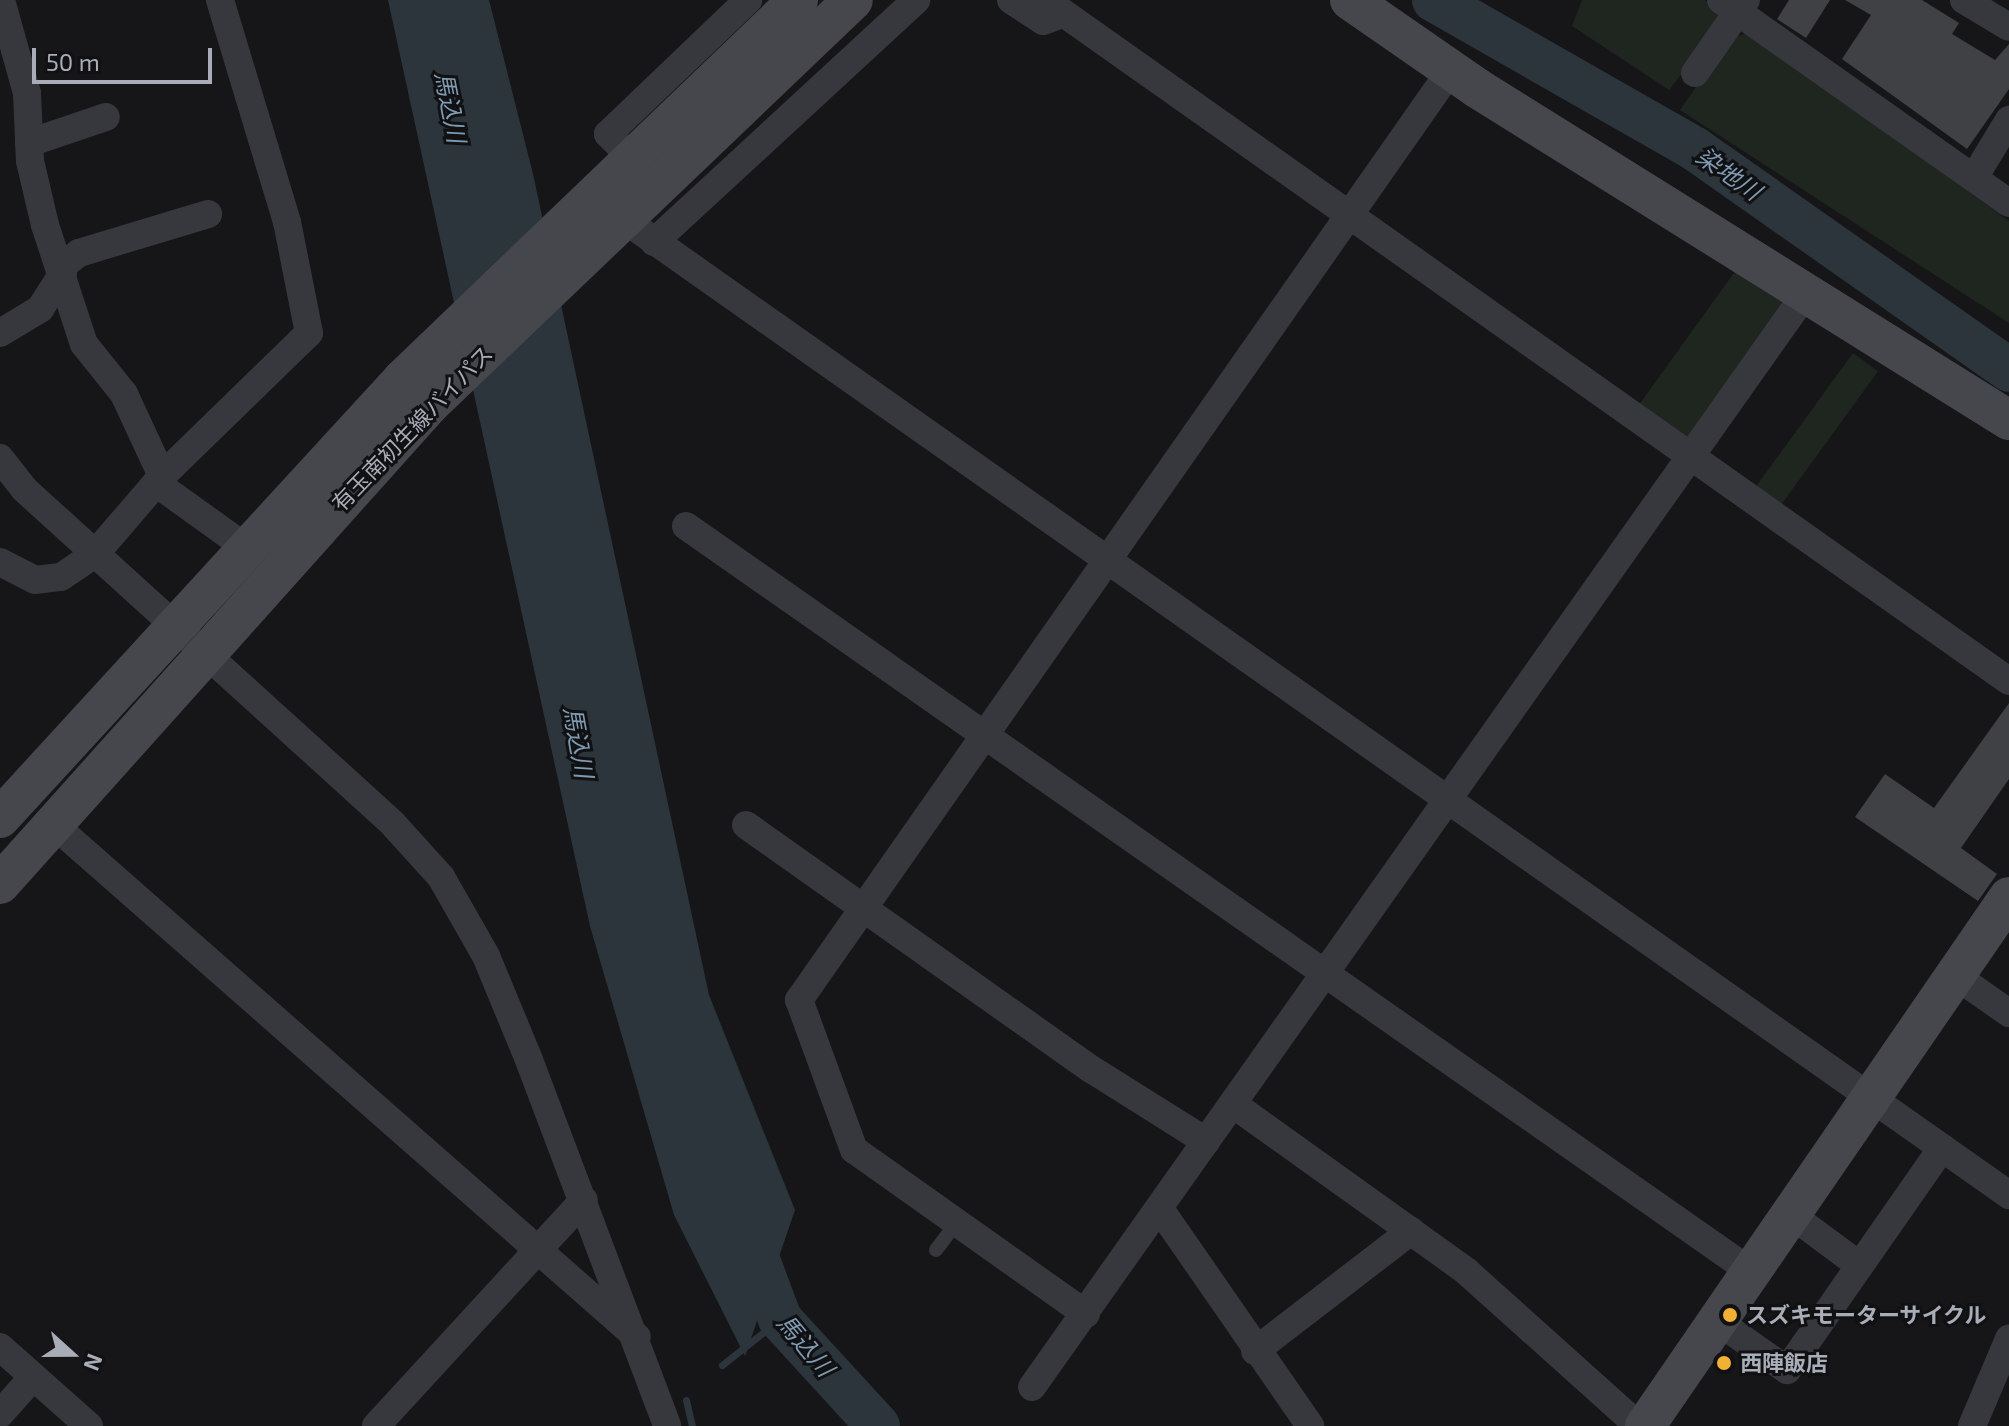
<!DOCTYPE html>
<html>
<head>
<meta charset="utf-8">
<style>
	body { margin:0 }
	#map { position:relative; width:2009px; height:1426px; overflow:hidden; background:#161618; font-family:"Exo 2","Noto Sans JP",sans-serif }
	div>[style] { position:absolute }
	.green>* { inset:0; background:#1e261f; transform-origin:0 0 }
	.water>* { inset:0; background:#2c353c }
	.stream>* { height:7px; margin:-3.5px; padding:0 3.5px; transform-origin:3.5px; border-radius:3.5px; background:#2c353c }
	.river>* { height:44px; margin:-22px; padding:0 22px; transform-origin:22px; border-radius:22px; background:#2c353c }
	.building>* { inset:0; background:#404145 }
	.lane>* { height:14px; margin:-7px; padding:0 7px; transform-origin:7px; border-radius:7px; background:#37383d }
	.street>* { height:28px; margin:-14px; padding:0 14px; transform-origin:14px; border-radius:14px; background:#37383d }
	.secondary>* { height:40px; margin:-20px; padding:0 20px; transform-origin:20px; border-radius:20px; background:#45474d }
	.dots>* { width:22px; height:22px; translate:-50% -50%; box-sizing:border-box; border:4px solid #111113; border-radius:50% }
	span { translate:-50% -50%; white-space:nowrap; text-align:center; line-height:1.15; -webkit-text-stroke:6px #111113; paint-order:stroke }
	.street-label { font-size:22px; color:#a8adb8 }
	.poi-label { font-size:22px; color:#a8adb8; font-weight:700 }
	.left { translate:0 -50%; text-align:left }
	.water-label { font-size:24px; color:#7f9bb3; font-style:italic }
	.north { position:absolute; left:32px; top:1314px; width:80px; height:80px; -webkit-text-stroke:6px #111113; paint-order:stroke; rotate:111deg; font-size:22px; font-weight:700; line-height:32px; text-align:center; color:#a8adb8 }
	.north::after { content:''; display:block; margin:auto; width:28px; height:36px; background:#a8adb8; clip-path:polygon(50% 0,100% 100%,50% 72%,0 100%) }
	.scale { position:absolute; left:32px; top:48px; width:180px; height:36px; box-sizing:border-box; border:4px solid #a8adb8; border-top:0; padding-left:10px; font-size:24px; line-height:28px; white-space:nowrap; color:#a8adb8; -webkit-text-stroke:6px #111113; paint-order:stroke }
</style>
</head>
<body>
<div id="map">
	<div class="green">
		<div style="clip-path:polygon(1582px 0,1704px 0,1721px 10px,1719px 26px,1669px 90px,1572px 26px)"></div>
		<div style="clip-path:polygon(1748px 33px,2009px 221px,2009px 323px,1680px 110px,1730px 38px)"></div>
		<div style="clip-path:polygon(1736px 270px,1781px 297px,1781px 306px,1689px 438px,1636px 409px)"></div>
		<div style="left:1853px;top:353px;width:31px;height:168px;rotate:36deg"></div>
	</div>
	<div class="water">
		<div style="clip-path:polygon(388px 0,489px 0,533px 174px,709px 995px,795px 1210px,745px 1356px,674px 1215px,590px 926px)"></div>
	</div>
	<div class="stream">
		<div style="left:722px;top:1365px;width:74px;rotate:-38.4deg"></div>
		<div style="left:686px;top:1400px;width:27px;rotate:77deg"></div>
	</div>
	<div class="river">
		<div style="left:1434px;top:0;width:301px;rotate:29.7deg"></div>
		<div style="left:1695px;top:149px;width:384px;rotate:35.1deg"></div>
		<div style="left:748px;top:1233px;width:92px;rotate:69.6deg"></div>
		<div style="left:780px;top:1319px;width:145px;rotate:47.5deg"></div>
	</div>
	<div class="building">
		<div style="clip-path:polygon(1789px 0,1830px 0,1806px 38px,1777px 19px)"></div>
		<div style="clip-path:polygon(1845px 0,1922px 0,1959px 23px,1952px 34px,1995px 60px,2009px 44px,2009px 89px,1967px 149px,1842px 59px,1871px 15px)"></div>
		<div style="clip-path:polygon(2009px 703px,2009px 779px,1961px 848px,1997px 874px,1978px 901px,1855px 817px,1885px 774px,1934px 808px)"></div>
	</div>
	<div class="lane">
		<div style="left:936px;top:1250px;width:34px;rotate:-53deg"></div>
	</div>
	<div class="street">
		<div style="left:1px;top:0;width:97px;rotate:74.4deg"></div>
		<div style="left:27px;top:93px;width:68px;rotate:87.5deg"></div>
		<div style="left:30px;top:161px;width:66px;rotate:76.8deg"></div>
		<div style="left:45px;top:225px;width:125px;rotate:71.9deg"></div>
		<div style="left:84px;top:344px;width:64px;rotate:51.3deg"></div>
		<div style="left:124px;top:394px;width:90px;rotate:65.1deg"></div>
		<div style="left:1011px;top:0;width:38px;rotate:33deg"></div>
		<div style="left:1043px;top:21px;width:20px;rotate:-20deg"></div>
		<div style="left:1045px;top:0;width:1180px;rotate:35.24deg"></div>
		<div style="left:1721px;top:0;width:352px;rotate:35.2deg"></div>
		<div style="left:1964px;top:0;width:52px;rotate:31deg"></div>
		<div style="left:1695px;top:73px;width:89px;rotate:-55.1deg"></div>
		<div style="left:29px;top:143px;width:81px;rotate:-18.7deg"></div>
		<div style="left:632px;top:158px;width:34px;rotate:-135deg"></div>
		<div style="left:608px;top:134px;width:194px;rotate:-43.7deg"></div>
		<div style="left:1975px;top:176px;width:66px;rotate:-58.7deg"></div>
		<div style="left:622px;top:218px;width:1697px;rotate:35.16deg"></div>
		<div style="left:654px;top:242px;width:357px;rotate:-42.7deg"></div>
		<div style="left:61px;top:267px;width:23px;rotate:-38deg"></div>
		<div style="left:79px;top:253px;width:135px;rotate:-16.8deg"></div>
		<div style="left:0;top:333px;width:47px;rotate:-31deg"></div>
		<div style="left:40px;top:309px;width:43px;rotate:-57.4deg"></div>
		<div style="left:0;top:458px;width:39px;rotate:52deg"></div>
		<div style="left:24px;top:489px;width:498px;rotate:42.2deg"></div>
		<div style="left:393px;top:824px;width:72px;rotate:47.8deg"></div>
		<div style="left:441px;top:877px;width:91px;rotate:60.3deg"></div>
		<div style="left:486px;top:956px;width:113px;rotate:67.5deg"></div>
		<div style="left:529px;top:1060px;width:391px;rotate:69.3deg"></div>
		<div style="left:156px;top:483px;width:110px;rotate:35.7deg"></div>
		<div style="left:686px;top:526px;width:1299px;rotate:35deg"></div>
		<div style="left:0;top:562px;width:39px;rotate:27deg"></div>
		<div style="left:35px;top:580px;width:26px;rotate:-7deg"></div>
		<div style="left:61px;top:577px;width:41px;rotate:-34.1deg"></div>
		<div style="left:95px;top:554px;width:103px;rotate:-49.3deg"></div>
		<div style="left:162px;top:476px;width:205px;rotate:-44.2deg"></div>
		<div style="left:309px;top:333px;width:113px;rotate:-101.2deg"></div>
		<div style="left:287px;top:222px;width:232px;rotate:-106.8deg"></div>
		<div style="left:53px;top:824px;width:777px;rotate:41.3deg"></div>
		<div style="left:746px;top:825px;width:423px;rotate:35.3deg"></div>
		<div style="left:1091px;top:1069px;width:136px;rotate:32.1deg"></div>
		<div style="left:1956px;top:976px;width:65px;rotate:34.9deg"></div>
		<div style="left:1233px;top:1104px;width:287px;rotate:35.6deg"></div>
		<div style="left:1466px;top:1271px;width:232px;rotate:41.9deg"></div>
		<div style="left:1160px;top:1209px;width:264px;rotate:55.3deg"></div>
		<div style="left:1790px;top:1214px;width:86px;rotate:36.5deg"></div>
		<div style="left:1086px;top:1314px;width:284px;rotate:-144.7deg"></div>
		<div style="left:854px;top:1150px;width:160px;rotate:-110.1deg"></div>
		<div style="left:799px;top:1000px;width:1136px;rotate:-54.97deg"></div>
		<div style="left:1716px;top:1320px;width:87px;rotate:35.2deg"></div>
		<div style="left:1787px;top:1370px;width:271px;rotate:-55.1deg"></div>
		<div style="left:0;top:1347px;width:119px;rotate:41.6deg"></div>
		<div style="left:1255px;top:1351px;width:197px;rotate:-37.6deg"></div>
		<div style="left:1032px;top:1387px;width:1340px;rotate:-54.72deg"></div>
		<div style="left:0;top:1414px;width:50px;rotate:-48.3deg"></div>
		<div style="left:376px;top:1426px;width:307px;rotate:-47.4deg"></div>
		<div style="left:1972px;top:1426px;width:95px;rotate:-67deg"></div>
	</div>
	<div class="secondary">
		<div style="left:1350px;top:0;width:155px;rotate:34.7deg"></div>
		<div style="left:1477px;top:88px;width:627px;rotate:31.97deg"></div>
		<div style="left:0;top:818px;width:595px;rotate:-47.45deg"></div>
		<div style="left:402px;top:380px;width:549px;rotate:-43.82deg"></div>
		<div style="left:0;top:884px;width:643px;rotate:-48.15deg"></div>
		<div style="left:429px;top:405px;width:586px;rotate:-43.69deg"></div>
		<div style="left:1645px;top:1426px;width:642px;rotate:-55.47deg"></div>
	</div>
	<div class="dots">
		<div style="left:1730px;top:1315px;background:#f2b134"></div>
		<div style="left:1724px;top:1363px;background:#f2b134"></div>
	</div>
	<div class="street-label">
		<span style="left:412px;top:428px;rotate:-46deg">有玉南初生線バイパス</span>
	</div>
	<div class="poi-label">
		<span class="left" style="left:1746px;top:1315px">スズキモーターサイクル</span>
		<span class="left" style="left:1740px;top:1363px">西陣飯店</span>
	</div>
	<div class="water-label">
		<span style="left:451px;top:107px;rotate:79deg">馬込川</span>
		<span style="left:1729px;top:173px;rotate:35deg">染地川</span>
		<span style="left:579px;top:742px;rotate:80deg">馬込川</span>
		<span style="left:806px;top:1345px;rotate:50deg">馬込川</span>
	</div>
	<div class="north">N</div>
	<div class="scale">50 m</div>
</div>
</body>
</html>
